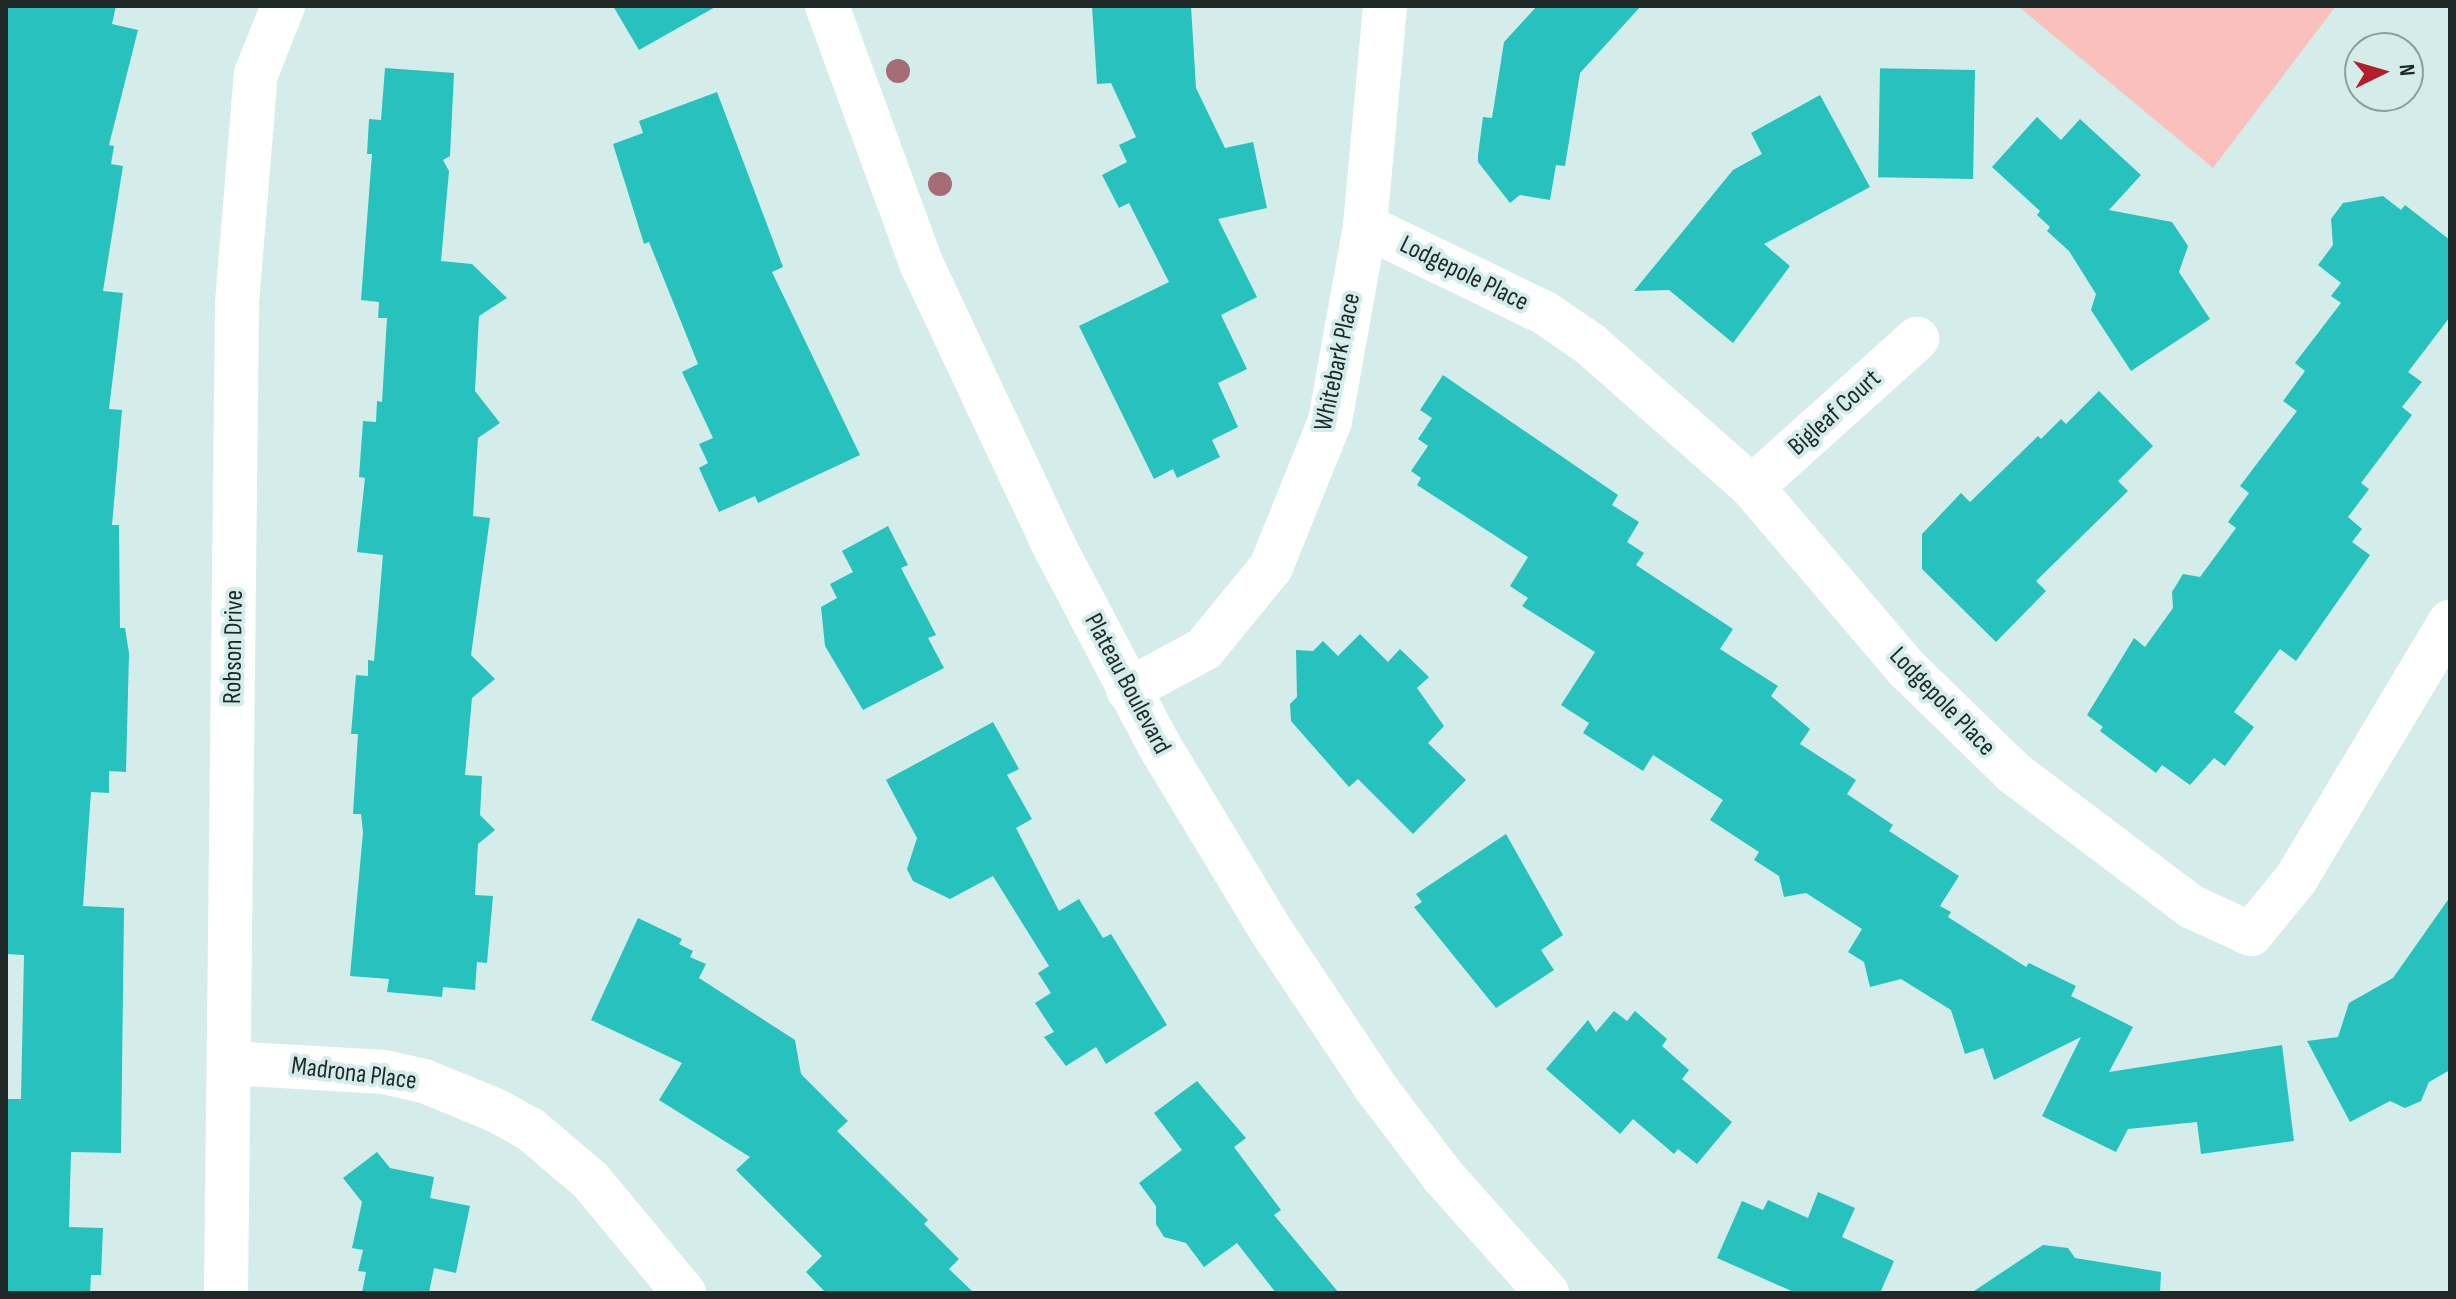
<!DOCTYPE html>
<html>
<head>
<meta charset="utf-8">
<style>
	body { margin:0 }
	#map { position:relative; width:2456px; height:1299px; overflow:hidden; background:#d4edeb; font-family:"Sofia Sans Condensed",sans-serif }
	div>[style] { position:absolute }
	.green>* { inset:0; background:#fac0bb }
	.building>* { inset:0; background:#27c2bd; transform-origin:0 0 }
	.minor>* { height:44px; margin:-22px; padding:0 22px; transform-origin:22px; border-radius:22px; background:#fff }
	.trees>* { width:24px; height:24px; margin:-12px; border-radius:50%; background:#a56c75 }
	span { translate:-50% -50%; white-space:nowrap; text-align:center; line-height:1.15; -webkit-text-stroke:8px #d4edeb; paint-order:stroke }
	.street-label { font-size:26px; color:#1f2928 }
	.frame { position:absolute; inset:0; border:8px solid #1f2928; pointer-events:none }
	.north { position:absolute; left:2344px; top:32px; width:80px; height:80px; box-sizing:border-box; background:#d4edeb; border:2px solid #8c9f9d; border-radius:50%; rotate:85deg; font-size:22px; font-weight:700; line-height:32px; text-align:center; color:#1f2928 }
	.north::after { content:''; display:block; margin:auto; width:28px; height:36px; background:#b11f2b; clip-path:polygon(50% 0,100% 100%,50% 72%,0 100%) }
</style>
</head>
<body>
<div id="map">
	<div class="green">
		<div style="clip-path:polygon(2018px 6px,2336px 6px,2213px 168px)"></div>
	</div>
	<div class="building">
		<div style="clip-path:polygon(6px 6px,116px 6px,112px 24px,138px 30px,109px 145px,114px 146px,111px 164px,123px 166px,103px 291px,123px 293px,109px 409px,122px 410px,112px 525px,119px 525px,120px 628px,125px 628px,129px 653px,126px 772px,109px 771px,109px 793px,91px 792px,83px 906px,124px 908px,121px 1153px,71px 1152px,69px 1227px,103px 1228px,101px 1275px,91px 1275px,90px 1293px,6px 1293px,6px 1099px,21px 1099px,24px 955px,6px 954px)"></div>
		<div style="clip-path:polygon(613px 6px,717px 6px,639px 50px)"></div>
		<div style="clip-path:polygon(1092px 6px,1191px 6px,1196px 88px,1225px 148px,1253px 142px,1267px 208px,1218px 219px,1257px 297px,1221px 315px,1247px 369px,1218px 383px,1238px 427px,1212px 440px,1220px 457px,1177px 478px,1173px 469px,1154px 479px,1079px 326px,1169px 282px,1129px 203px,1119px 208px,1102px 175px,1127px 162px,1119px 145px,1136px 137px,1111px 83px,1097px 84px)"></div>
		<div style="clip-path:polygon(1537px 6px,1641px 6px,1580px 73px,1565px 166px,1556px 165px,1550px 200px,1520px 195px,1510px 203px,1478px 162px,1478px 155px,1483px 117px,1492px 118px,1504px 42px)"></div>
		<div style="clip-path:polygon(385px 68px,454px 73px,450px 156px,443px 160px,449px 171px,441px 261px,472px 264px,507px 298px,479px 316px,475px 391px,500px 423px,478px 438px,473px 516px,490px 518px,471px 655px,495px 679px,472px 698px,465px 775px,482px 776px,480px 815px,495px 830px,478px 844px,475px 895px,493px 896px,487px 963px,477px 962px,475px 990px,443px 987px,442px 997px,387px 992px,389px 979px,350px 976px,363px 832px,361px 814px,353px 814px,358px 734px,351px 734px,356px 675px,368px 676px,368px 660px,374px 661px,383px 555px,357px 552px,365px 478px,359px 477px,363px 421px,376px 422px,377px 401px,382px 402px,387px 318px,378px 318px,379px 302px,361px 300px,372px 154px,367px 154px,369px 119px,381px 120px)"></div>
		<div style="left:1975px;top:70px;width:109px;height:95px;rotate:91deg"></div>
		<div style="clip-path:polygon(717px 92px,783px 267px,772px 272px,860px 455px,758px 503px,755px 496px,719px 512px,699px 468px,708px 463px,699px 444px,713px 438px,682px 372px,698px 364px,649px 242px,644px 244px,613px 144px,643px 133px,639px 121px)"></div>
		<div style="clip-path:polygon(1820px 95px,1870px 187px,1764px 244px,1790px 266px,1733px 343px,1669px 290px,1634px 291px,1733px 170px,1762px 154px,1751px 133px)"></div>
		<div style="clip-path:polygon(2037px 117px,2061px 140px,2080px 119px,2141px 175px,2109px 210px,2172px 222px,2188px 246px,2179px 272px,2210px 319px,2131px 371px,2091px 310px,2096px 294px,2069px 251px,2047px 231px,2050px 227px,2037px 215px,2040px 211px,1992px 167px)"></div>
		<div style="clip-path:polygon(2383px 196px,2401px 210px,2405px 205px,2450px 240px,2450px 317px,2408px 372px,2422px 382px,2402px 407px,2412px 415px,2361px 483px,2369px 489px,2348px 517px,2362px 529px,2352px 542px,2370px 555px,2296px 661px,2280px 649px,2234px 712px,2254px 727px,2225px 766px,2214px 758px,2190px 785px,2162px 765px,2156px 773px,2100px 731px,2103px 727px,2087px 715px,2134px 638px,2145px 647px,2173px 608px,2172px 592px,2183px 574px,2200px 577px,2236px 528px,2228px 522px,2249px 493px,2240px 486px,2297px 411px,2283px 401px,2305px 371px,2295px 363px,2341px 303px,2331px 296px,2341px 283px,2318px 265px,2333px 245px,2331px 219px,2343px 203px)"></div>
		<div style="clip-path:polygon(1443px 375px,1618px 495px,1612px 505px,1639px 522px,1627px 542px,1644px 553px,1636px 565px,1733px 629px,1720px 649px,1778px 686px,1771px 696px,1810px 729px,1800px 744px,1856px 780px,1847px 794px,1893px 825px,1889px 831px,1959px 876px,1940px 906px,1951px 912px,1948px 917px,2026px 967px,2029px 963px,2076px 986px,2071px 996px,2133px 1027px,2109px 1072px,2282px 1045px,2294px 1141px,2201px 1154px,2197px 1122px,2128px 1129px,2116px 1152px,2042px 1116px,2081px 1037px,1994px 1080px,1983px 1048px,1965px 1054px,1951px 1010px,1901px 979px,1870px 987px,1864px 962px,1848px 952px,1862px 929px,1806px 893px,1784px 897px,1779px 876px,1754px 860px,1759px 852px,1710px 820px,1723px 800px,1653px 755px,1643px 771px,1583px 733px,1589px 723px,1561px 705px,1595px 652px,1522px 606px,1528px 598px,1510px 586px,1528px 557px,1417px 485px,1421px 478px,1411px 471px,1428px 446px,1418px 439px,1432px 418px,1420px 410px)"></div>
		<div style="clip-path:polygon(2099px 391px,2153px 446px,2118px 481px,2128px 491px,2036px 581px,2046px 591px,1996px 642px,1922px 569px,1922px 534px,1961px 493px,1970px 502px,2038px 436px,2041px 439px,2061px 419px,2066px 424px)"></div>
		<div style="clip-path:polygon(888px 526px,908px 565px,901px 568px,936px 635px,928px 638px,944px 668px,863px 710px,825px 646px,821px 607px,837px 598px,830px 584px,853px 572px,842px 551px)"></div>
		<div style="clip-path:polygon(1360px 634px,1388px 662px,1400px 649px,1429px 677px,1417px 688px,1444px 726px,1428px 743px,1466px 780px,1413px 834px,1358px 779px,1349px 787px,1291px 721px,1290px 704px,1297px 697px,1296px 650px,1313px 651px,1323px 641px,1338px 656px)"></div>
		<div style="clip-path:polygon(993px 722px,1019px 769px,1007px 775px,1032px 819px,1016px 828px,1059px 911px,1079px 899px,1103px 938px,1111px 934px,1167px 1025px,1106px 1064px,1096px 1047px,1066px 1066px,1044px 1037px,1054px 1032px,1035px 1003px,1051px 993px,1038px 973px,1049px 966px,993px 876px,950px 899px,913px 881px,907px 869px,917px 838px,886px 780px)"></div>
		<div style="clip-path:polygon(1506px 834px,1563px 935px,1541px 950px,1554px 970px,1496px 1008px,1414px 907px,1422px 902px,1416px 894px)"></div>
		<div style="clip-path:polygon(2450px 897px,2450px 1070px,2429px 1082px,2421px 1101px,2405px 1108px,2390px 1101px,2350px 1122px,2307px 1041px,2338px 1037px,2349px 1003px,2393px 978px)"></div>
		<div style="clip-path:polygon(638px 918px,682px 939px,679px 944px,693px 951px,690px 957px,706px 964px,699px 978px,795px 1040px,801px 1074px,848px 1121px,837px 1131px,928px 1220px,924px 1224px,959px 1259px,949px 1269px,974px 1293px,826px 1293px,806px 1272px,822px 1256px,736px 1170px,750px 1157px,659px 1100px,682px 1063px,591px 1020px)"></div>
		<div style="clip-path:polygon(1614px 1011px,1627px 1021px,1635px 1011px,1667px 1039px,1662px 1046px,1689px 1070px,1682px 1079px,1732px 1122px,1697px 1164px,1678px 1149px,1674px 1154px,1633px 1119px,1620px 1134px,1546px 1069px,1588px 1020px,1596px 1032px)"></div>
		<div style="clip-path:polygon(1197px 1081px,1246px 1138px,1234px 1147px,1281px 1210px,1274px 1215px,1339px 1293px,1276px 1293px,1237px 1243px,1204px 1267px,1186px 1243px,1164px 1237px,1156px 1224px,1156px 1206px,1139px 1183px,1182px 1150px,1154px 1113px)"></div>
		<div style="clip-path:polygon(377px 1152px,390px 1168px,434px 1177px,430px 1198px,470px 1206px,456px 1273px,434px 1268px,429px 1293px,362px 1293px,366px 1272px,358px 1271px,363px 1250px,352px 1248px,362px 1202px,343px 1178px)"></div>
		<div style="clip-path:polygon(1818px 1192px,1855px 1208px,1842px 1237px,1894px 1261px,1880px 1293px,1796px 1293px,1717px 1258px,1742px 1201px,1763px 1210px,1768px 1200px,1808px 1218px)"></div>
		<div style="clip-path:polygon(2043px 1245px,2068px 1248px,2075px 1258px,2161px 1272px,2160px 1293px,1971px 1293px)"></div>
	</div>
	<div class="minor">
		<div style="left:827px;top:6px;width:274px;rotate:69.9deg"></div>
		<div style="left:921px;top:263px;width:310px;rotate:64.8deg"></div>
		<div style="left:1053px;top:544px;width:227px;rotate:62.2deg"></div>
		<div style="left:1159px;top:745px;width:218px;rotate:58.9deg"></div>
		<div style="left:1272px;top:932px;width:187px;rotate:56.3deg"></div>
		<div style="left:1376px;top:1088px;width:109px;rotate:52.8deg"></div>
		<div style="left:1442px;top:1175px;width:158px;rotate:48.3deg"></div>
		<div style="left:1365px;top:226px;width:200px;rotate:25.8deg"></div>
		<div style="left:1545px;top:313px;width:55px;rotate:34.6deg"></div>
		<div style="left:1590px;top:344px;width:216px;rotate:41.4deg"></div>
		<div style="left:1752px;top:487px;width:238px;rotate:49.6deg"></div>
		<div style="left:1906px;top:668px;width:151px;rotate:44.2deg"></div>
		<div style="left:2014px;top:773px;width:223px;rotate:37deg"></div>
		<div style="left:2192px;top:907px;width:65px;rotate:24.6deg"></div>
		<div style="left:2251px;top:934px;width:71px;rotate:-50.7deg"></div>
		<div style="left:2296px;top:879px;width:300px;rotate:-59.1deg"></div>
		<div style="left:1752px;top:487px;width:222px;rotate:-41.9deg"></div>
		<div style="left:1128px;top:690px;width:86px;rotate:-28.3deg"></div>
		<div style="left:1204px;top:649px;width:106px;rotate:-50.7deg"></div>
		<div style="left:1271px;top:567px;width:157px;rotate:-68deg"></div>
		<div style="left:1330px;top:421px;width:198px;rotate:-79.8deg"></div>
		<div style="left:1365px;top:226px;width:221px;rotate:-84.8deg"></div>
		<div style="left:229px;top:1063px;width:155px;rotate:3.3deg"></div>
		<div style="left:384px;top:1072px;width:41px;rotate:12.7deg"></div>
		<div style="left:424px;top:1081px;width:79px;rotate:22.3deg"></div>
		<div style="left:497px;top:1111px;width:38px;rotate:29deg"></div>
		<div style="left:530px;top:1129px;width:80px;rotate:40.4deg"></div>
		<div style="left:591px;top:1181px;width:146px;rotate:50.3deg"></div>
		<div style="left:226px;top:1293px;width:990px;rotate:-89.36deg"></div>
		<div style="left:237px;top:303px;width:230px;rotate:-85.3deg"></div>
		<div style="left:256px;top:74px;width:73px;rotate:-68.3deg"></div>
	</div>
	<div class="trees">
		<div style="left:898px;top:71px"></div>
		<div style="left:940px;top:184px"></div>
	</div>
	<div class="street-label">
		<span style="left:1464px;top:274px;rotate:26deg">Lodgepole Place</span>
		<span style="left:1338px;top:362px;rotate:-78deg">Whitebark Place</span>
		<span style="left:1835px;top:413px;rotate:-42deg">Bigleaf Court</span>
		<span style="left:234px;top:647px;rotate:-89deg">Robson Drive</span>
		<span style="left:1127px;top:684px;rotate:62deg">Plateau Boulevard</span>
		<span style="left:1942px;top:702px;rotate:46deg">Lodgepole Place</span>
		<span style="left:354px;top:1074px;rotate:7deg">Madrona Place</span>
	</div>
	<div class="frame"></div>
	<div class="north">N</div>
</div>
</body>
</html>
